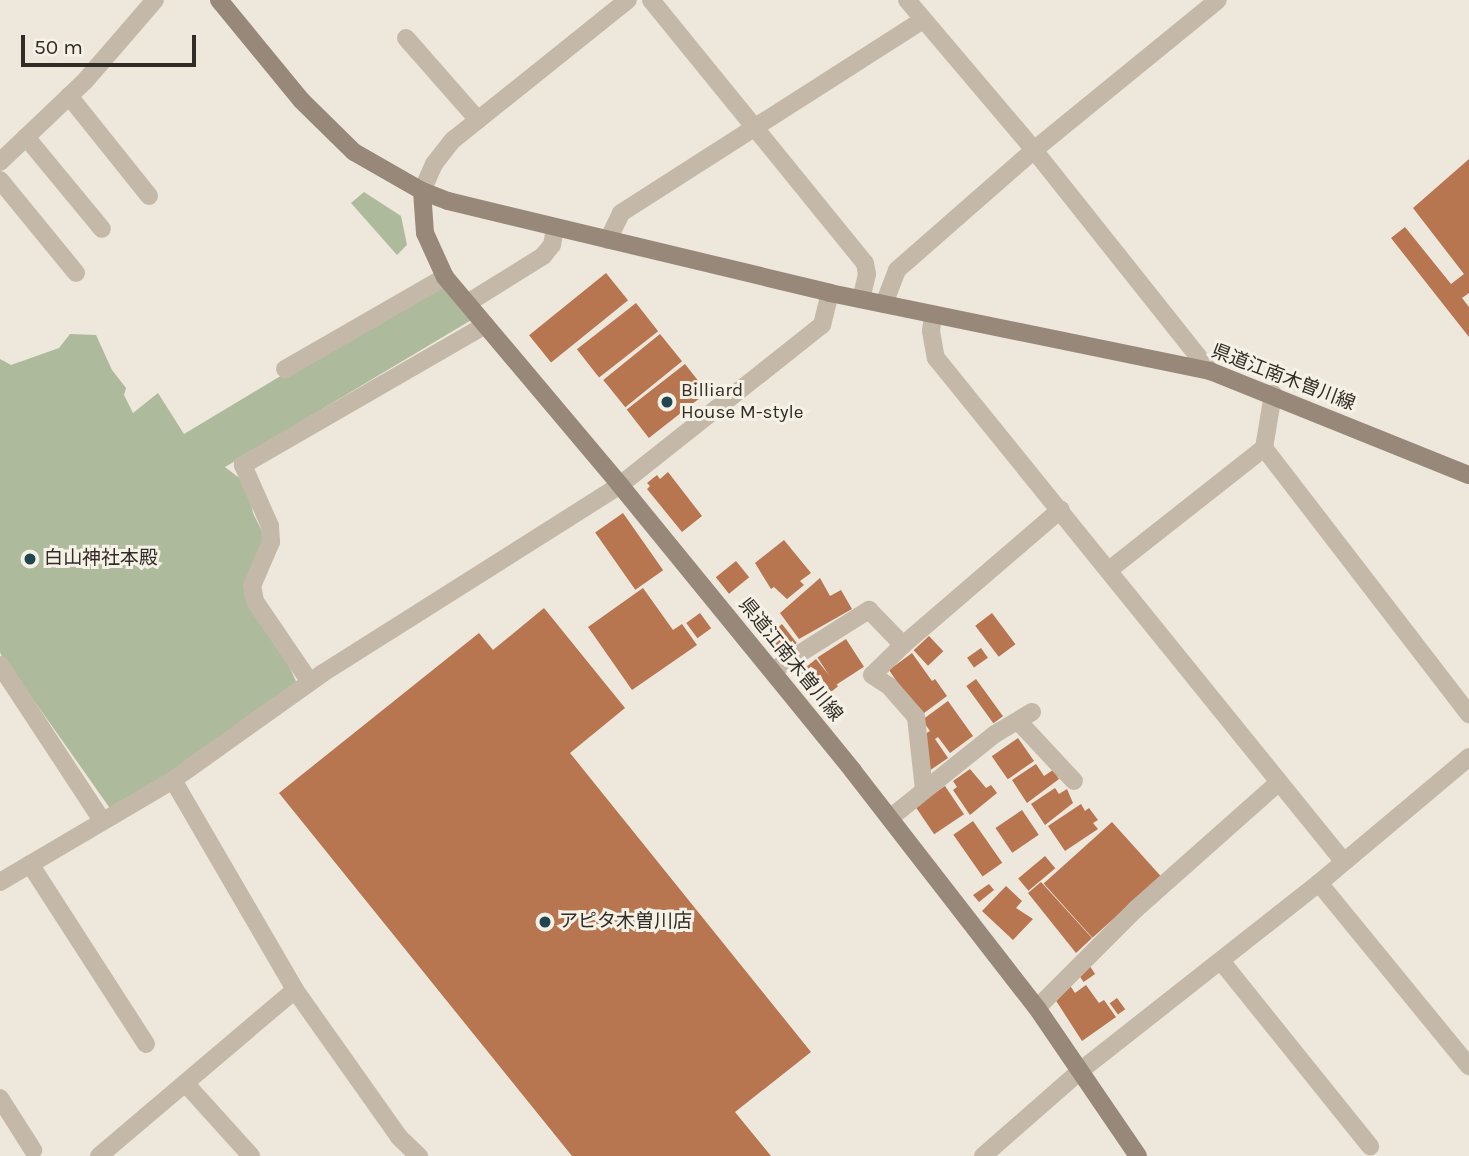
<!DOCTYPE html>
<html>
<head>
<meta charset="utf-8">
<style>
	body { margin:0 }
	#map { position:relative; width:1469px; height:1156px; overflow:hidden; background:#eee7db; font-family:Karla,"Noto Sans JP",sans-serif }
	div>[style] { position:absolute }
	.green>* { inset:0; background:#adbb9c }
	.building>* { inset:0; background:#b77550; transform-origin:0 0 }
	.minor>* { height:18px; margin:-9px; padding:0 9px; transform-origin:9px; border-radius:9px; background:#c4b9a8 }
	.tertiary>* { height:18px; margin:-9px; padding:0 9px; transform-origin:9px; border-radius:9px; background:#c4b9a8 }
	.secondary>* { height:18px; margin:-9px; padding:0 9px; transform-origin:9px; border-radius:9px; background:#98887a }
	.dots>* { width:19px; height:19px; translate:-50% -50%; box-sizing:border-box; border:4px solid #f6f1e6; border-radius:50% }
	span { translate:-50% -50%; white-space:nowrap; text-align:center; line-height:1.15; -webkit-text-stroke:6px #f6f1e6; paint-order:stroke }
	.street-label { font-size:19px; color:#322c27 }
	.poi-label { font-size:19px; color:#322c27 }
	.left { translate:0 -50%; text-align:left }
	.scale { position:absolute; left:21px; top:35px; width:175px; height:32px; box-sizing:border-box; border:4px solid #322c27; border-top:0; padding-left:9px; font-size:21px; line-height:24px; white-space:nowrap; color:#322c27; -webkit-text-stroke:5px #f6f1e6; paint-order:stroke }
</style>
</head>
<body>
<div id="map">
	<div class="green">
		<div style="clip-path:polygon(364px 192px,401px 216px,407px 245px,397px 255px,351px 203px)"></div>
		<div style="clip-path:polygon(445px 277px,478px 316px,225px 467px,247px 484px,253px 513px,264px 535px,255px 591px,300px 690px,114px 814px,35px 702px,9px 674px,0 652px,0 359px,11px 365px,59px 348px,70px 334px,96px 335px,112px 370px,126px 388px,124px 395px,133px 413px,158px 393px,184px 434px)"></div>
	</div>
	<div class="building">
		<div style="clip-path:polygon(1469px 159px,1469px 293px,1462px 298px,1469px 307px,1469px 337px,1391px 238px,1405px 227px,1451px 284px,1464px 274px,1413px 208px)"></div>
		<div style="left:606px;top:273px;width:35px;height:99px;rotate:51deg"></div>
		<div style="left:636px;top:303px;width:36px;height:75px;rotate:52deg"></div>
		<div style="left:660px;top:334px;width:35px;height:73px;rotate:51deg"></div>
		<div style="left:685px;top:364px;width:36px;height:74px;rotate:52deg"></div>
		<div style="clip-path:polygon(668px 472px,702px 516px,682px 532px,647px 489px,650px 486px,647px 483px,657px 475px,660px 479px)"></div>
		<div style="left:623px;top:513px;width:70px;height:34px;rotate:55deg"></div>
		<div style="clip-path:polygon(784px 540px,811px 573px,800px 581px,804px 585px,787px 599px,774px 587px,771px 589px,755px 563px)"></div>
		<div style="left:736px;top:561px;width:21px;height:26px;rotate:51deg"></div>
		<div style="clip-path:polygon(820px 578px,830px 596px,841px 590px,852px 609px,799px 639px,780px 613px)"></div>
		<div style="clip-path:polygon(643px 588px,673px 630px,682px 624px,697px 645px,632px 690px,588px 627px)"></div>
		<div style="clip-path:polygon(544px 608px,625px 708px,570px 753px,811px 1052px,735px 1112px,771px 1156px,572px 1156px,279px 793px,479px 633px,493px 650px)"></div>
		<div style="left:700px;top:613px;width:19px;height:17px;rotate:54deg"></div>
		<div style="left:992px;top:613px;width:39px;height:21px;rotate:53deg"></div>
		<div style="left:782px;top:624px;width:24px;height:21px;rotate:52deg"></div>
		<div style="left:929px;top:636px;width:21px;height:21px;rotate:47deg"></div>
		<div style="left:846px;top:639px;width:33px;height:34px;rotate:57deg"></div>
		<div style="left:981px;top:648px;width:12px;height:17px;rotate:55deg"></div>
		<div style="clip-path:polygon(912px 653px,932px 681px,935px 679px,947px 696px,920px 716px,889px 670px)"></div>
		<div style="left:816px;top:659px;width:35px;height:25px;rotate:51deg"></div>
		<div style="left:976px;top:679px;width:46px;height:12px;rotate:54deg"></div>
		<div style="clip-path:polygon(948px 701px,973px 736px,950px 753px,938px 737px,935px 739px,948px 758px,929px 771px,922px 736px,930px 731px,922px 720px)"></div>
		<div style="left:1018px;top:738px;width:28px;height:32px;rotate:55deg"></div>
		<div style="clip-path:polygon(1036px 764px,1044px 776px,1053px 770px,1059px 779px,1027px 803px,1012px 780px)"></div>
		<div style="clip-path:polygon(970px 769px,986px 788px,991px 785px,997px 793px,970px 815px,953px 790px,957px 787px,953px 781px)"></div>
		<div style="left:945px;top:786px;width:34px;height:36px;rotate:56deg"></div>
		<div style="clip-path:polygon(1055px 788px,1059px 794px,1067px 789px,1073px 803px,1045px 825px,1031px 804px)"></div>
		<div style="clip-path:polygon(1081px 804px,1085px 811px,1089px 808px,1098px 820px,1093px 823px,1098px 829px,1065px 851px,1048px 826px)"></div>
		<div style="left:1022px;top:810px;width:30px;height:32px;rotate:56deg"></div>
		<div style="left:973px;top:821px;width:51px;height:24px;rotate:55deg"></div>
		<div style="left:1112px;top:822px;width:73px;height:92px;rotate:48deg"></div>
		<div style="left:1045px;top:856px;width:16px;height:35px;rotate:50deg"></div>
		<div style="clip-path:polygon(1041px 882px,1092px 938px,1076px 953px,1028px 893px)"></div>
		<div style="clip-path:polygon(989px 884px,994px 890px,979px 902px,973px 895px)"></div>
		<div style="clip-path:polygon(1006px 886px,1022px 901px,1016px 908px,1033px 919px,1013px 940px,982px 911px)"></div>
		<div style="left:1089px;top:965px;width:11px;height:14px;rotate:56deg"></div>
		<div style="clip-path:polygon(1069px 984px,1075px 993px,1086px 985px,1099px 1003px,1104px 1000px,1116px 1017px,1082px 1041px,1053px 996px)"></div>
		<div style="left:1117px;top:998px;width:14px;height:9px;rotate:54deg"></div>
	</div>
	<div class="minor">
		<div style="left:651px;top:0;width:339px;rotate:50.9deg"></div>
		<div style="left:865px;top:263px;width:11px;rotate:80deg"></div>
		<div style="left:867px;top:274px;width:26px;rotate:103deg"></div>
		<div style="left:907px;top:0;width:197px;rotate:49.7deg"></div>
		<div style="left:1034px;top:150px;width:283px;rotate:51.5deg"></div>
		<div style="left:406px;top:38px;width:109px;rotate:48.7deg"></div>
		<div style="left:69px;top:96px;width:128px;rotate:51.3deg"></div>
		<div style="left:26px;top:137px;width:119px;rotate:50.4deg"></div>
		<div style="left:0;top:162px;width:117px;rotate:-43.6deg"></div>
		<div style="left:85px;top:81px;width:107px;rotate:-49.2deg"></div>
		<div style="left:0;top:180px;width:120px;rotate:50.7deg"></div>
		<div style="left:422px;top:191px;width:30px;rotate:-66deg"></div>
		<div style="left:434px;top:164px;width:31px;rotate:-52deg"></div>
		<div style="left:453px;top:140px;width:224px;rotate:-38.7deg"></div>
		<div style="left:608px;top:240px;width:30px;rotate:-64deg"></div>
		<div style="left:621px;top:213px;width:358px;rotate:-32.6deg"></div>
		<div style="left:466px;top:304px;width:91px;rotate:-31.9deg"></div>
		<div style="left:543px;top:256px;width:14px;rotate:-51deg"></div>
		<div style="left:552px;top:245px;width:17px;rotate:-80deg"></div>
		<div style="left:884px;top:304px;width:36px;rotate:-69deg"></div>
		<div style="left:897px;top:270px;width:182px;rotate:-41.2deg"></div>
		<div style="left:1034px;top:150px;width:237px;rotate:-39.2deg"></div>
		<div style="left:933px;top:315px;width:16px;rotate:97deg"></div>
		<div style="left:931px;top:331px;width:27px;rotate:80deg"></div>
		<div style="left:936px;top:358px;width:648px;rotate:51.01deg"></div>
		<div style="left:285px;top:369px;width:185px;rotate:-29.9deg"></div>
		<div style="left:1264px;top:448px;width:336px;rotate:52.4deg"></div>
		<div style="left:1109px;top:570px;width:197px;rotate:-38.2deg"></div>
		<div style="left:1264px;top:448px;width:55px;rotate:-80.5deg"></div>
		<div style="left:903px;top:645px;width:43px;rotate:135.9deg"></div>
		<div style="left:872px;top:675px;width:20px;rotate:33deg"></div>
		<div style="left:889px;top:686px;width:41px;rotate:48.9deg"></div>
		<div style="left:916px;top:717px;width:73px;rotate:83.7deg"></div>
		<div style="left:0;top:665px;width:186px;rotate:56.7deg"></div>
		<div style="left:772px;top:671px;width:115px;rotate:-32.2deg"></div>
		<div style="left:869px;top:610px;width:49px;rotate:45.8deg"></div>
		<div style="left:903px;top:645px;width:208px;rotate:-40.7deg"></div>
		<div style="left:310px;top:682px;width:98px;rotate:-124.2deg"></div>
		<div style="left:255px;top:601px;width:15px;rotate:-101deg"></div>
		<div style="left:252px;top:586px;width:48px;rotate:-66.6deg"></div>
		<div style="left:271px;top:542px;width:16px;rotate:-94deg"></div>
		<div style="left:270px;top:526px;width:67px;rotate:-113.9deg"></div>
		<div style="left:243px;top:465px;width:280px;rotate:-30deg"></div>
		<div style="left:1018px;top:721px;width:82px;rotate:47deg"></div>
		<div style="left:173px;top:780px;width:243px;rotate:59.8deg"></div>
		<div style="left:295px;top:990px;width:180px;rotate:54.7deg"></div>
		<div style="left:399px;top:1137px;width:28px;rotate:44deg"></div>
		<div style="left:890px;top:818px;width:134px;rotate:-38.7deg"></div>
		<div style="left:995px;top:734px;width:43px;rotate:-30.7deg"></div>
		<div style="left:30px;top:864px;width:214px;rotate:57.2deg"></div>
		<div style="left:0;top:882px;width:201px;rotate:-30.5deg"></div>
		<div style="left:173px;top:780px;width:184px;rotate:-35.5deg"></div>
		<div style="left:323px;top:673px;width:352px;rotate:-32.3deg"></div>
		<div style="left:620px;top:485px;width:258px;rotate:-38.4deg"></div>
		<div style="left:822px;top:325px;width:33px;rotate:-76deg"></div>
		<div style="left:1319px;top:883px;width:237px;rotate:50.7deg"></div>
		<div style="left:1221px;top:961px;width:238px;rotate:51.2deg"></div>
		<div style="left:1037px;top:1008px;width:140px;rotate:-45deg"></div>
		<div style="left:1136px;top:909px;width:190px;rotate:-41.6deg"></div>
		<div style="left:186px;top:1084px;width:97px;rotate:47.9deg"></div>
		<div style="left:0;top:1098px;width:62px;rotate:57.6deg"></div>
		<div style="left:99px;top:1156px;width:257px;rotate:-40.3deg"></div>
	</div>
	<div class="tertiary">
		<div style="left:983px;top:1156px;width:129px;rotate:-41.2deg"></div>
		<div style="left:1080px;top:1071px;width:304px;rotate:-38.2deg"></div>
		<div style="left:1319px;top:883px;width:196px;rotate:-40deg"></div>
	</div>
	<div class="secondary">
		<div style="left:219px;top:0;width:129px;rotate:50.6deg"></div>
		<div style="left:301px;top:100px;width:74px;rotate:44.5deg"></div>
		<div style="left:354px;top:152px;width:78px;rotate:29.8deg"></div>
		<div style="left:422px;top:191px;width:28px;rotate:21deg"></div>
		<div style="left:448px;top:201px;width:393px;rotate:13.5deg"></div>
		<div style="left:830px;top:293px;width:388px;rotate:11.6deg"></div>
		<div style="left:1210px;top:371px;width:279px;rotate:21.9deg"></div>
		<div style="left:422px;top:191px;width:42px;rotate:85.9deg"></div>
		<div style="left:425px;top:233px;width:48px;rotate:65.6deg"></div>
		<div style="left:445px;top:277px;width:272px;rotate:49.9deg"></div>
		<div style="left:620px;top:485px;width:369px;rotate:50.8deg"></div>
		<div style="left:853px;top:771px;width:300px;rotate:52.2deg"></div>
		<div style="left:1037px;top:1008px;width:179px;rotate:55.7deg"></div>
	</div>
	<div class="dots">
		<div style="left:667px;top:402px;background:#22464f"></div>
		<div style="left:30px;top:559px;background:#22464f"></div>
		<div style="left:545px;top:922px;background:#22464f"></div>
	</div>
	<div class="street-label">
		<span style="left:1283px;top:378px;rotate:21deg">県道江南木曽川線</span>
		<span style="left:790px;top:660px;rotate:51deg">県道江南木曽川線</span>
	</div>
	<div class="poi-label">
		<span class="left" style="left:681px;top:402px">Billiard<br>House M-style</span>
		<span class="left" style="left:44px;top:559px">白山神社本殿</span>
		<span class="left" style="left:559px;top:922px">アピタ木曽川店</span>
	</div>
	<div class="scale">50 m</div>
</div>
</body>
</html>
